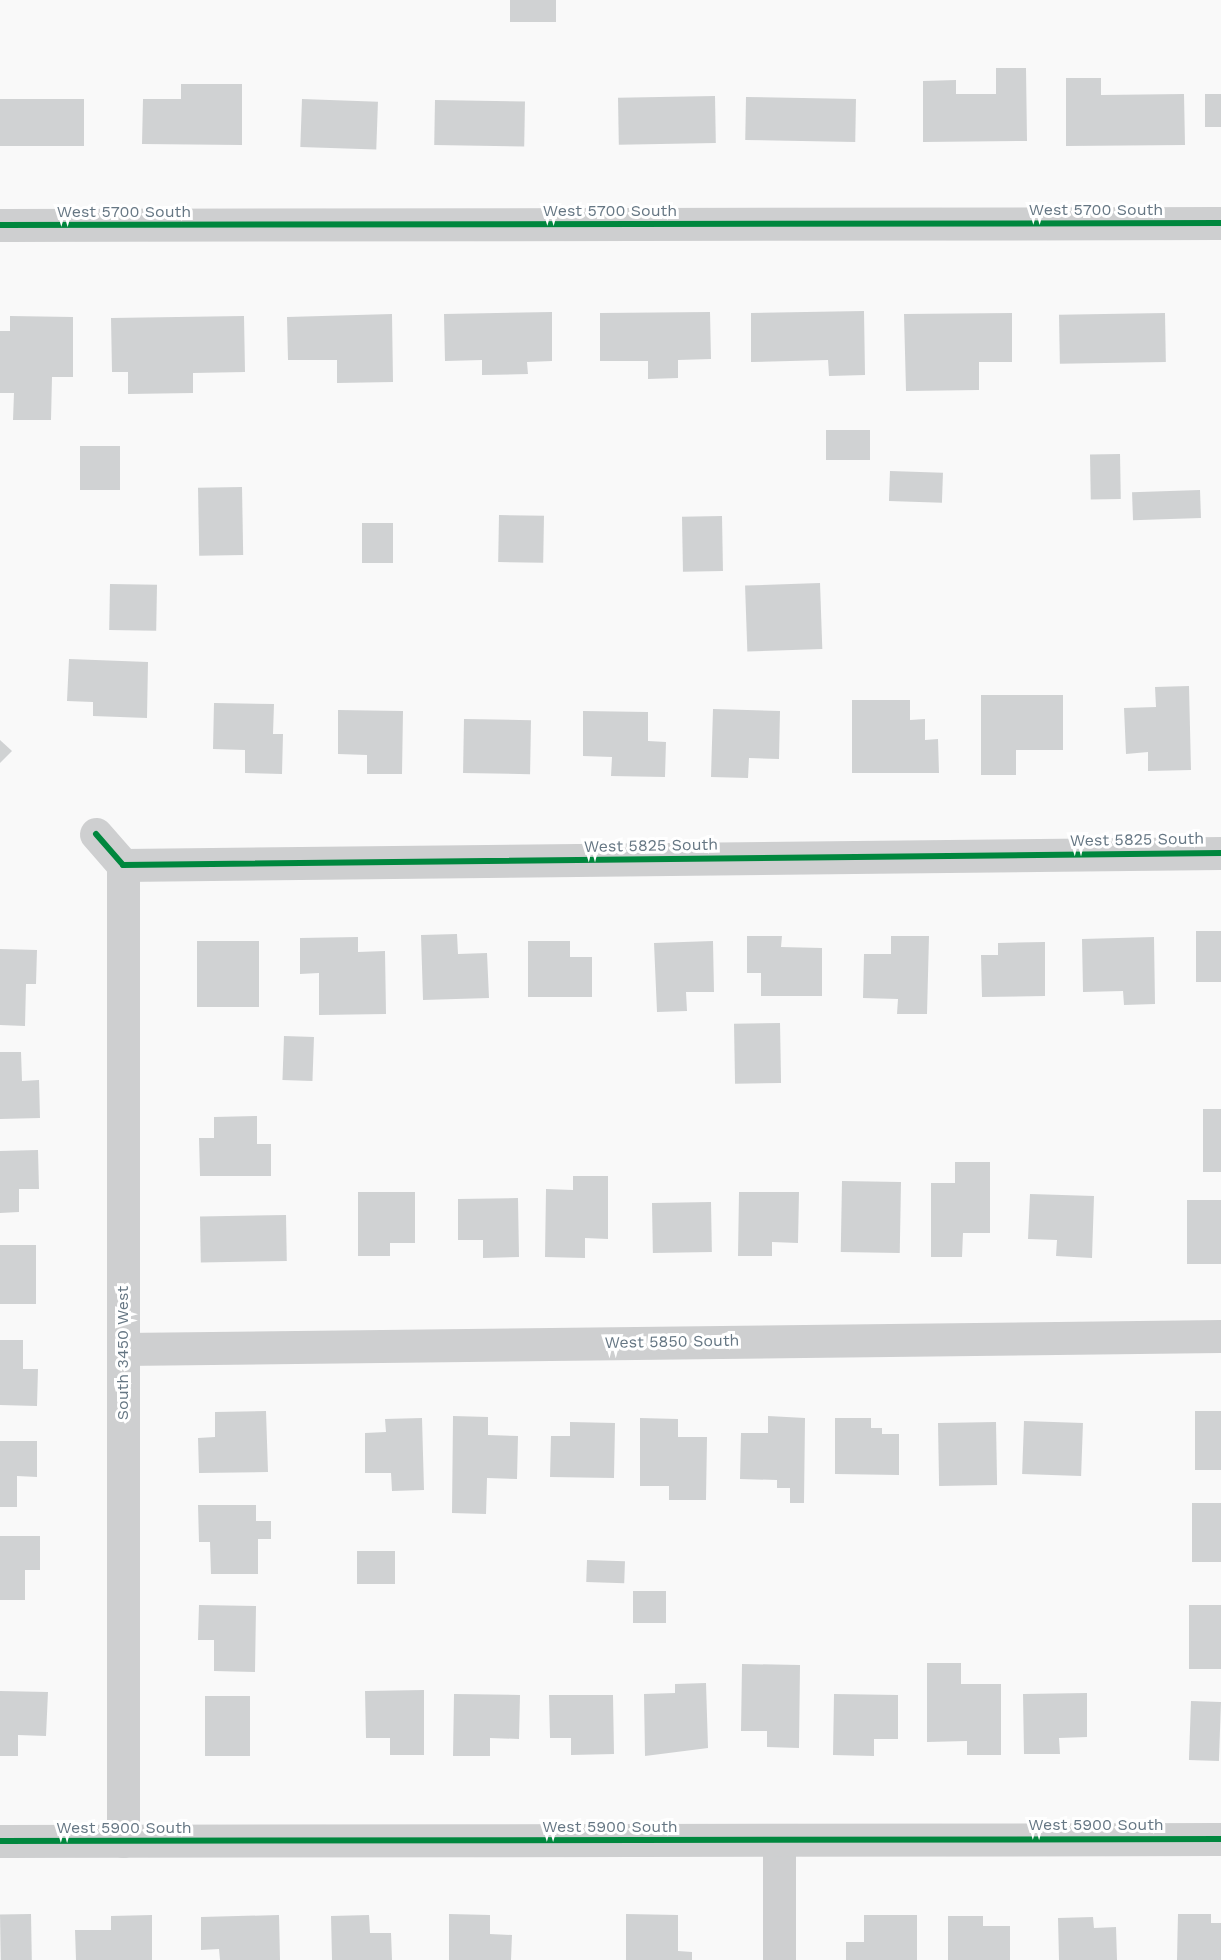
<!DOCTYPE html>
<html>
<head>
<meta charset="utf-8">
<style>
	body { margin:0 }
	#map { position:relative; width:1221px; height:1960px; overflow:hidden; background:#f9f9f9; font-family:"Work Sans",sans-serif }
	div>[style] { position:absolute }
	.building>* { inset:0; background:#d0d2d3; transform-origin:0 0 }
	.street>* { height:33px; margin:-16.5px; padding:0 16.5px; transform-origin:16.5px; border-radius:16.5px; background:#cecfd0 }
	.cycleway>* { height:6px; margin:-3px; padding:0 3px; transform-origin:3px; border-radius:3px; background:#00873e }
	span { translate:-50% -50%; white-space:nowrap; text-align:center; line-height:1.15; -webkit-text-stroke:6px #fff; paint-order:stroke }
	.street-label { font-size:16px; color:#657683 }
</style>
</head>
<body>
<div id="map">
	<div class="building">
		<div style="left:510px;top:0;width:46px;height:22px"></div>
		<div style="clip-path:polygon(996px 68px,1026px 68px,1027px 141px,923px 142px,923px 81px,956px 80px,956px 94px,996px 94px)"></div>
		<div style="clip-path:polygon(1066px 78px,1101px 78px,1101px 95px,1184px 94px,1185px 145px,1066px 146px)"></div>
		<div style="clip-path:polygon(181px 84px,242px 84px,242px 145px,142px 144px,143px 99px,181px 99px)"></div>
		<div style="left:1205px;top:94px;width:16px;height:33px"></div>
		<div style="left:715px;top:96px;width:47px;height:97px;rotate:89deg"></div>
		<div style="left:746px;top:97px;width:110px;height:43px;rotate:1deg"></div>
		<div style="left:0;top:99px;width:84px;height:47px"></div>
		<div style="left:302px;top:99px;width:76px;height:48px;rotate:2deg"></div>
		<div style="left:435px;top:100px;width:90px;height:45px;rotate:1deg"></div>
		<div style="clip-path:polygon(864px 311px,865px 375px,829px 376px,828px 360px,751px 362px,751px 313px)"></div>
		<div style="clip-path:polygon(552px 312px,552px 361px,527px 362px,528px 374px,482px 375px,482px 360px,445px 361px,444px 314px)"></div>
		<div style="clip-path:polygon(710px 312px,711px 359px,678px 360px,678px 378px,648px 379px,648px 361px,600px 361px,600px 313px)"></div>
		<div style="clip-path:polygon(1012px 313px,1012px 362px,979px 362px,979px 390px,906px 391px,904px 314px)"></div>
		<div style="left:1165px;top:313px;width:49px;height:106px;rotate:89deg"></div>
		<div style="clip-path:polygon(392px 314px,393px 382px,337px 383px,337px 360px,288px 360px,287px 317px)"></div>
		<div style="clip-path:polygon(10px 316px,73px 317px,73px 377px,52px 377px,51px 420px,13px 420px,14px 393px,0 393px,0 331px,10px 331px)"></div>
		<div style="clip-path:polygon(244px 316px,245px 372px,193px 373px,193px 393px,128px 394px,128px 372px,112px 372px,111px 318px)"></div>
		<div style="left:826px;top:430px;width:44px;height:30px"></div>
		<div style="left:80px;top:446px;width:40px;height:44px"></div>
		<div style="left:1120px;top:454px;width:45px;height:30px;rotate:89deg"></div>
		<div style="left:890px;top:471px;width:53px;height:30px;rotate:2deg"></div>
		<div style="left:242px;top:487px;width:68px;height:44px;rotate:89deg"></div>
		<div style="left:1200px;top:490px;width:28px;height:68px;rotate:88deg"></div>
		<div style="left:499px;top:515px;width:45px;height:47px;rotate:1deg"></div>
		<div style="left:722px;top:516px;width:55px;height:40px;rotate:89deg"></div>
		<div style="left:362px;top:523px;width:31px;height:40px"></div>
		<div style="left:820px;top:583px;width:66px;height:75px;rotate:88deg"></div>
		<div style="left:110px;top:584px;width:47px;height:46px;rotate:1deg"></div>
		<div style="clip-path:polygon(69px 659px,148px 662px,147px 718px,93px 716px,93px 702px,67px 701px)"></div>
		<div style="clip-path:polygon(1189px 686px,1191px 770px,1148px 771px,1148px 752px,1126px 754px,1124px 708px,1156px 707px,1155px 687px)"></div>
		<div style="clip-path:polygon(981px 695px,1063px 695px,1063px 750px,1016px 750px,1016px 775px,981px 775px)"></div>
		<div style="clip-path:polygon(852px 700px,910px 700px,910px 720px,925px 719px,925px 740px,938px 739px,939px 773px,852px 773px)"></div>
		<div style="clip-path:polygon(214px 703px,274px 704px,273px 734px,283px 734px,282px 774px,245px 773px,245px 750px,213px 749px)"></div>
		<div style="clip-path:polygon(713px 709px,780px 711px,779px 759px,749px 758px,748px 778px,711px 777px)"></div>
		<div style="clip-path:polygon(338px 710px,403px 711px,402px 774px,367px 774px,367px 755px,338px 754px)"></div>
		<div style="clip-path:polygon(583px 711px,648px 712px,648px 741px,666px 742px,665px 777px,611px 776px,612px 757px,583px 756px)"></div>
		<div style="left:464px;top:719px;width:67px;height:54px;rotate:1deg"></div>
		<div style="clip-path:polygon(0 740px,12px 751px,0 763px)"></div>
		<div style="left:1196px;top:931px;width:25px;height:51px"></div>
		<div style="clip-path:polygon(457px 934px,458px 954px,487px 953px,489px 998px,423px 1000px,421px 935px)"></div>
		<div style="clip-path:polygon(747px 936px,782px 936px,781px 947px,822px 948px,822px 996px,761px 996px,761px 973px,747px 973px)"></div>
		<div style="clip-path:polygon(891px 936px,929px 936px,927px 1014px,897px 1014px,898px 999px,863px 998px,864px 954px,891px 954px)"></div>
		<div style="clip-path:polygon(358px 937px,358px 952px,385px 951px,386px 1014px,319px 1015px,319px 973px,300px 974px,300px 938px)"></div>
		<div style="clip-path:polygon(1154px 937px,1155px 1004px,1124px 1005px,1123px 991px,1083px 992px,1082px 939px)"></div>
		<div style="left:197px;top:941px;width:62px;height:66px"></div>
		<div style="clip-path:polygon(528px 941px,570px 941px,570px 957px,592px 957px,592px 997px,528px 997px)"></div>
		<div style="clip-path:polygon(713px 941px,714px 992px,686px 992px,687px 1011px,657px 1012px,654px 943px)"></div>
		<div style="clip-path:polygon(1045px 942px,1045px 996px,982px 997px,981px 955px,998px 955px,998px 943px)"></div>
		<div style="clip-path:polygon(0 949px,37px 950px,36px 984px,26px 984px,25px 1026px,0 1025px)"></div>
		<div style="left:780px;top:1023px;width:60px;height:46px;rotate:89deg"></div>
		<div style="left:284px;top:1036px;width:30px;height:44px;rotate:2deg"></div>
		<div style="clip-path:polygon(0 1052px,21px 1052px,22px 1081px,39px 1080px,40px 1118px,0 1119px)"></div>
		<div style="left:1203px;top:1109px;width:18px;height:63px"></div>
		<div style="clip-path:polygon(257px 1116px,257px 1144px,271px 1144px,271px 1176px,200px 1176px,199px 1138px,214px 1138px,214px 1117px)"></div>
		<div style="clip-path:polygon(38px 1150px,39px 1189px,19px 1189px,19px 1212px,0 1213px,0 1151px)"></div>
		<div style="clip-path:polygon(955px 1162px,990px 1162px,990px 1233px,963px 1233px,962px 1257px,931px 1257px,931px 1183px,955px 1183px)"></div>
		<div style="clip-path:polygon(573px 1176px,608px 1176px,608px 1239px,585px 1238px,585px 1258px,545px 1257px,546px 1189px,573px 1190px)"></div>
		<div style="left:842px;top:1181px;width:59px;height:71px;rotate:1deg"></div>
		<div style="clip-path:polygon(358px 1192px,415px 1192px,415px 1243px,390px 1243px,390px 1256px,358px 1256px)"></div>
		<div style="clip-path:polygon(739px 1192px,799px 1192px,798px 1243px,772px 1242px,772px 1256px,738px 1256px)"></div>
		<div style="clip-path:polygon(1030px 1194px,1094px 1196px,1092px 1258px,1056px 1256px,1057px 1240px,1028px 1239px)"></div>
		<div style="clip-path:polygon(518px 1198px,519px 1257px,483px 1258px,483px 1240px,458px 1240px,458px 1199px)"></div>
		<div style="left:1221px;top:1200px;width:64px;height:34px;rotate:90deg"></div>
		<div style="left:711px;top:1202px;width:50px;height:59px;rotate:89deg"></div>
		<div style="left:286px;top:1215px;width:46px;height:86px;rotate:89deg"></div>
		<div style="left:0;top:1245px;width:36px;height:59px"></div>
		<div style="clip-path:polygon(0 1340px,23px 1340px,23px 1369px,38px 1369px,37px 1406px,0 1405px)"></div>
		<div style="clip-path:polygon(266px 1411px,268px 1472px,199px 1473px,198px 1438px,215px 1437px,215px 1412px)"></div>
		<div style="left:1195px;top:1411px;width:26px;height:59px"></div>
		<div style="clip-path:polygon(453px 1416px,488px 1417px,488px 1435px,518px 1436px,517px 1479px,487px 1478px,486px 1514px,452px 1513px)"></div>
		<div style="clip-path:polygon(768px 1416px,805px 1418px,804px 1503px,790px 1503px,790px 1488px,777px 1488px,777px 1480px,740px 1479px,741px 1433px,768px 1433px)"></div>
		<div style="clip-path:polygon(422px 1418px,424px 1490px,392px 1491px,391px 1473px,365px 1473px,365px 1433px,386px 1432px,385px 1419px)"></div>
		<div style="clip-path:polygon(640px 1418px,678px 1419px,678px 1437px,707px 1437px,706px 1500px,669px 1500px,669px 1486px,640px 1486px)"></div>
		<div style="clip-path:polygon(835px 1418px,871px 1418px,871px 1428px,882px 1428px,882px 1434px,899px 1434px,899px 1475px,835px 1474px)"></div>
		<div style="left:1024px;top:1421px;width:59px;height:53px;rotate:2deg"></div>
		<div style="clip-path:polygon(570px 1422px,615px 1423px,614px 1478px,550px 1477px,551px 1436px,570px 1436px)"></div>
		<div style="left:996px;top:1422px;width:63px;height:58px;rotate:89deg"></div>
		<div style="clip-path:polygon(0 1441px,37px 1441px,37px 1477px,17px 1476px,17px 1507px,0 1507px)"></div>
		<div style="left:1192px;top:1503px;width:29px;height:59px"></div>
		<div style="clip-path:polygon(198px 1505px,256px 1505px,256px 1521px,271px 1521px,271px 1539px,258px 1539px,258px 1574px,211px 1574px,210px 1542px,199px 1542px)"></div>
		<div style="clip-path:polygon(0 1536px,40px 1536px,40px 1570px,25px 1570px,25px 1600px,0 1600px)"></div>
		<div style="left:357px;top:1551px;width:38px;height:33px"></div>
		<div style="left:587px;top:1560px;width:38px;height:22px;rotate:2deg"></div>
		<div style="left:633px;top:1591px;width:33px;height:32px"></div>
		<div style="clip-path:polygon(199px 1605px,256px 1606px,255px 1672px,214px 1671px,214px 1640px,198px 1640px)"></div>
		<div style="left:1189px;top:1605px;width:32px;height:64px"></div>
		<div style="clip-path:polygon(927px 1663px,961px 1663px,961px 1684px,1001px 1684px,1001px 1755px,967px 1755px,967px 1741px,927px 1742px)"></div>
		<div style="clip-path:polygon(742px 1664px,800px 1665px,799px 1748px,767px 1747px,767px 1731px,741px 1731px)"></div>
		<div style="clip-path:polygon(706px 1683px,708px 1748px,645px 1756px,644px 1694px,675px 1693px,675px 1684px)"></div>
		<div style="clip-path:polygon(424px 1690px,424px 1755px,390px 1755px,390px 1738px,366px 1738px,365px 1691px)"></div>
		<div style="clip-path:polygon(0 1691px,48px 1692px,46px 1736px,18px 1735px,18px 1756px,0 1756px)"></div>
		<div style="clip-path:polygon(1087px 1693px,1087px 1737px,1059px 1738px,1060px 1754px,1024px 1754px,1023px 1694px)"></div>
		<div style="clip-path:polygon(454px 1694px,520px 1695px,519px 1739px,490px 1738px,490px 1756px,453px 1756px)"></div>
		<div style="clip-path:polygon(834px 1694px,898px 1695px,898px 1739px,874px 1739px,874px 1756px,833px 1755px)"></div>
		<div style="clip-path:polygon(549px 1695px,613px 1695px,614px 1754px,571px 1755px,571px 1738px,550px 1738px)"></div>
		<div style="left:250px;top:1696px;width:60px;height:45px;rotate:90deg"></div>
		<div style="left:1191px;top:1701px;width:30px;height:59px;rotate:2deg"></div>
		<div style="left:31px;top:1914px;width:46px;height:31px;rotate:89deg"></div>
		<div style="clip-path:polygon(449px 1914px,490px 1915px,490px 1934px,512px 1935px,511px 1960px,449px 1960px)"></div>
		<div style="clip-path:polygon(626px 1914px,678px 1915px,678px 1951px,692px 1952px,692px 1960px,626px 1960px)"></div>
		<div style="clip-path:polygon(1178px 1914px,1211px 1914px,1211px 1923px,1221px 1923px,1221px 1960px,1177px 1960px)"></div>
		<div style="clip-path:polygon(152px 1915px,152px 1960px,76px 1960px,75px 1930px,111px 1930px,111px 1916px)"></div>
		<div style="clip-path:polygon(279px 1915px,280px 1960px,220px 1960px,219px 1949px,201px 1950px,201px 1917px)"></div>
		<div style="clip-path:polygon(369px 1915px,370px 1933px,391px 1933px,392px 1960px,332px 1960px,331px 1916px)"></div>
		<div style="clip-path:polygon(864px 1915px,917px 1915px,917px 1960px,846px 1960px,846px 1942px,864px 1942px)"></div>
		<div style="clip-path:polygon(948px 1916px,983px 1916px,983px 1926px,1010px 1926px,1010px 1960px,948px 1960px)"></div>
		<div style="clip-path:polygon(1093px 1917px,1094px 1928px,1116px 1927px,1117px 1960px,1059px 1960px,1058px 1918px)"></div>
	</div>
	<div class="street">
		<div style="left:0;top:225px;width:1221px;rotate:-0.09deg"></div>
		<div style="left:96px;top:834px;width:41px;rotate:48.9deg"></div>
		<div style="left:123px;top:865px;width:1098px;rotate:-0.63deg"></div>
		<div style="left:123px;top:865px;width:976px;rotate:90deg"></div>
		<div style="left:123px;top:1349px;width:1098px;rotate:-0.68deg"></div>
		<div style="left:779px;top:1840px;width:120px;rotate:90deg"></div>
		<div style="left:0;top:1841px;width:1221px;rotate:-0.09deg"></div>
	</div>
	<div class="cycleway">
		<div style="left:0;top:225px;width:1221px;rotate:-0.09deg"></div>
		<div style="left:96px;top:834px;width:41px;rotate:48.9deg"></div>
		<div style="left:123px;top:865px;width:1098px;rotate:-0.63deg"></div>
		<div style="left:0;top:1841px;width:1221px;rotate:-0.09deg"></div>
	</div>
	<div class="street-label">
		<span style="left:1096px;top:210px">West 5700 South</span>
		<span style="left:610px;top:211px">West 5700 South</span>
		<span style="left:124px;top:212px">West 5700 South</span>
		<span style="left:1137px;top:840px;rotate:-1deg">West 5825 South</span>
		<span style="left:651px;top:846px;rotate:-1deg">West 5825 South</span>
		<span style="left:672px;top:1342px;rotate:-1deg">West 5850 South</span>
		<span style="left:123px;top:1353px;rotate:-90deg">South 3450 West</span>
		<span style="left:1096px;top:1825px">West 5900 South</span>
		<span style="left:610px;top:1827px">West 5900 South</span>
		<span style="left:124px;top:1828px">West 5900 South</span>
	</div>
</div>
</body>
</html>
